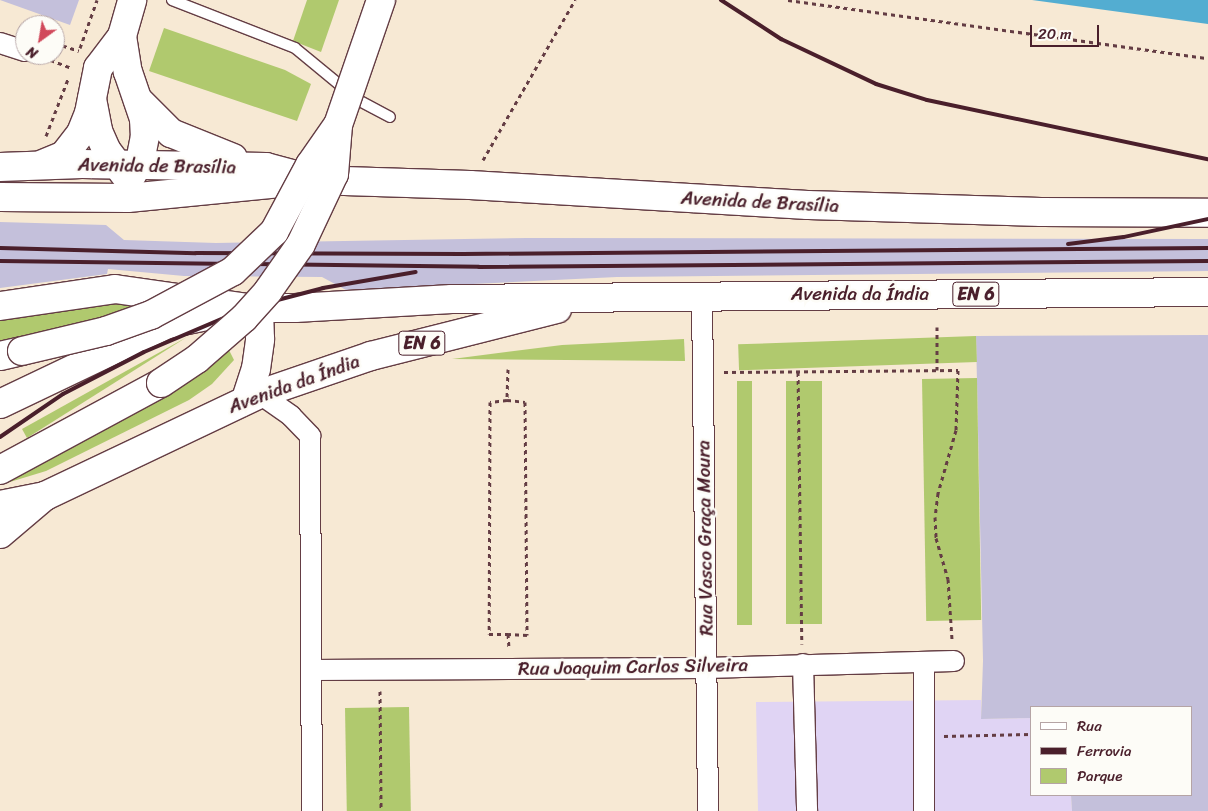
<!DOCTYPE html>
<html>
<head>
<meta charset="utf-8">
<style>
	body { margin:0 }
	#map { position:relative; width:1208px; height:811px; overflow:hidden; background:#f7e9d4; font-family:Sriracha,sans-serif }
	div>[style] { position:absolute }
	.built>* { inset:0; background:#e0d4f4 }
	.industrial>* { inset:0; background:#c4c0db }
	.green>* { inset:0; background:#b0c96e; transform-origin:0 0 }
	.water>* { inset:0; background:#53add1 }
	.path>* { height:3px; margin-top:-1.5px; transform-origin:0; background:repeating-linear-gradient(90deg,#643d44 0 4px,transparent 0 8px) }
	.roads { filter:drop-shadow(1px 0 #643d44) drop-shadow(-1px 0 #643d44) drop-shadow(0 1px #643d44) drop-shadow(0 -1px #643d44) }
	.lane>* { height:10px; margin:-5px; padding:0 5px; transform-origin:5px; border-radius:5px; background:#fff }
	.street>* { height:20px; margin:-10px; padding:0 10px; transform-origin:10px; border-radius:10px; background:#fff }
	.primary>* { height:28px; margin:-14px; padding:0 14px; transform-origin:14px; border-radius:14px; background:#fff }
	.highway>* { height:28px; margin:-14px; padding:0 14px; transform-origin:14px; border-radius:14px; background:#fff }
	.rail>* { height:4px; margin:-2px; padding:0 2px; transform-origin:2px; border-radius:2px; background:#4a1f2b }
	.bridges { filter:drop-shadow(1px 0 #643d44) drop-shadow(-1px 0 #643d44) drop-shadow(0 1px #643d44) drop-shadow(0 -1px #643d44) }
	.primary-bridge>* { height:28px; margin:-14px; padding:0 14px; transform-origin:14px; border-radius:14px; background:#fff }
	span { translate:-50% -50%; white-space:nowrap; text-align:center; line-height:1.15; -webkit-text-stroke:5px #fdfcf7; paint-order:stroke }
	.shield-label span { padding:1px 4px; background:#fdfcf7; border:1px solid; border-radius:4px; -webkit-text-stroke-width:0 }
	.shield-label { font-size:18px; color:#4a1f2b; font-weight:700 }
	.street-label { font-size:19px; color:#4a1f2b }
	.legend { position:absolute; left:1030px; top:706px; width:162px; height:90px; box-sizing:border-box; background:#fdfcf7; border:1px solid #b5a4a5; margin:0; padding:6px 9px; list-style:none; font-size:15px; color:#4a1f2b }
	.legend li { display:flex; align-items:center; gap:10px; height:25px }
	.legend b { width:25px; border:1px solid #b5a4a5 }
	.north { position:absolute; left:15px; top:15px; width:50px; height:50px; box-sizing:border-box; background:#fdfcf7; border:1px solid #b5a4a5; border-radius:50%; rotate:212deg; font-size:14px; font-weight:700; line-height:20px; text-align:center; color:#4a1f2b }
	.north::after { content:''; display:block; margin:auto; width:18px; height:22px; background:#d1495b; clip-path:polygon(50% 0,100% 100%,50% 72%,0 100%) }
	.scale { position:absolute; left:1030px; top:25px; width:69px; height:22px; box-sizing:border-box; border:2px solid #4a1f2b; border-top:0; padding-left:6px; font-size:15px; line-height:18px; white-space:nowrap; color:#4a1f2b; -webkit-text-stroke:4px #fdfcf7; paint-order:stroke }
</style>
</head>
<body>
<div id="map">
	<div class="built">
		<div style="clip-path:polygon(981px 700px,981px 719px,1032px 718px,1032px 795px,1071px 795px,1072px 811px,758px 811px,756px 702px)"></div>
	</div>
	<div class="industrial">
		<div style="clip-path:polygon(0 0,79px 0,70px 25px)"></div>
		<div style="clip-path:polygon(0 222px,106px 225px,124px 240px,216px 243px,527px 238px,1208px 239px,1208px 271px,617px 277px,346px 290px,322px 277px,184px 276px,108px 269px,107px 274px,0 288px)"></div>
		<div style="clip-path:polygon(1208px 335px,1208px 811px,1072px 811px,1071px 795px,1192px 795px,1192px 707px,1032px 707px,1032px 718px,981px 719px,983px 661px,976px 336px)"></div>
	</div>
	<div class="green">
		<div style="clip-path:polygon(307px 0,339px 0,321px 52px,293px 41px)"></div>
		<div style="clip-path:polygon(164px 28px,285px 70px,311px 84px,297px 121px,149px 71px)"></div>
		<div style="clip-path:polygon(126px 302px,150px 303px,88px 324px,0 343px,0 317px)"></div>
		<div style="left:976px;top:336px;width:26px;height:238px;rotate:88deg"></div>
		<div style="clip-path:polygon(187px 337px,27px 438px,22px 429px)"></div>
		<div style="clip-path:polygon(684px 339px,685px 361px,452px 359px,562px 345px)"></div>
		<div style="clip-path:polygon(228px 348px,234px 360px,212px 384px,189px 400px,46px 471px,0 485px)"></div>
		<div style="left:977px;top:378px;width:242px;height:55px;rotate:89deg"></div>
		<div style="left:737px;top:381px;width:15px;height:244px"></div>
		<div style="left:786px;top:381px;width:36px;height:243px"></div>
		<div style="left:409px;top:707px;width:104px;height:64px;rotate:89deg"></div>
	</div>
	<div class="water">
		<div style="clip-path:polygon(1032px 0,1208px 0,1208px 24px)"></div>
	</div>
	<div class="path">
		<div style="left:788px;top:0;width:424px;rotate:7.9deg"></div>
		<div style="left:55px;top:43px;width:25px;rotate:18deg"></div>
		<div style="left:80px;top:48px;width:51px;rotate:-70.5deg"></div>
		<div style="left:43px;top:57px;width:31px;rotate:21deg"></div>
		<div style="left:46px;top:136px;width:61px;rotate:-68.9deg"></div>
		<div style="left:483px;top:160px;width:185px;rotate:-60.1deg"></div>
		<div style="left:937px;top:327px;width:43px;rotate:90deg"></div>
		<div style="left:508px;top:369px;width:31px;rotate:92deg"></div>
		<div style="left:507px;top:400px;width:17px;rotate:173deg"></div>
		<div style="left:490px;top:402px;width:232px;rotate:90.2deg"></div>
		<div style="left:489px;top:634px;width:19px"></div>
		<div style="left:508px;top:634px;width:14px;rotate:86deg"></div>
		<div style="left:724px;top:372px;width:234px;rotate:-0.5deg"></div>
		<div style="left:958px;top:370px;width:60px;rotate:91.9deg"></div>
		<div style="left:956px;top:430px;width:66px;rotate:105.9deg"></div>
		<div style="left:938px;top:493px;width:24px;rotate:97deg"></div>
		<div style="left:935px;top:517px;width:21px;rotate:87deg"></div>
		<div style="left:936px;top:538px;width:43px;rotate:73.7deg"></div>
		<div style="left:948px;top:579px;width:61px;rotate:86.2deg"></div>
		<div style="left:798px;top:372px;width:272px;rotate:89.2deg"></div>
		<div style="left:507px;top:400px;width:18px;rotate:6deg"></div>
		<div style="left:525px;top:402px;width:233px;rotate:89.5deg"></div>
		<div style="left:527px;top:635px;width:19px;rotate:-177deg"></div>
		<div style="left:380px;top:691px;width:120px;rotate:89.5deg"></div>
		<div style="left:944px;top:736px;width:88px;rotate:-1.3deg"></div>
	</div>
	<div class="roads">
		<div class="lane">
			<div style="left:172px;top:0;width:132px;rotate:21.3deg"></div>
			<div style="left:295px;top:48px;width:82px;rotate:39.5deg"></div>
			<div style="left:358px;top:100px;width:36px;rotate:28deg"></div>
		</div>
		<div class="street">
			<div style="left:0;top:43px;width:26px;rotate:18deg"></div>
			<div style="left:702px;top:296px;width:515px;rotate:89.33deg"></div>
			<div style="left:260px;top:394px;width:38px;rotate:35deg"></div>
			<div style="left:291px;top:416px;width:28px;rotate:46deg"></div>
			<div style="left:310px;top:436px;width:375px;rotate:89.7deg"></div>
			<div style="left:803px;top:664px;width:147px;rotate:88.4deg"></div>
			<div style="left:312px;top:670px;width:394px;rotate:-0.3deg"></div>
			<div style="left:706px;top:668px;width:248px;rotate:-1.6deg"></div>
			<div style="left:924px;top:811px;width:149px;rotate:-90deg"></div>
		</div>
		<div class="primary">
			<div style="left:122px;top:36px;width:36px;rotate:81deg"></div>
			<div style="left:128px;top:72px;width:50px;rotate:71.2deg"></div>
			<div style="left:144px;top:119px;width:17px;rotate:87deg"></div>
			<div style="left:145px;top:136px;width:25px;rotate:101deg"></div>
			<div style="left:140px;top:161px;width:22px;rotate:120deg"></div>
			<div style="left:92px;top:99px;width:33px;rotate:79deg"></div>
			<div style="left:98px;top:131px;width:22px;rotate:66deg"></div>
			<div style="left:107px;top:151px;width:30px;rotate:53deg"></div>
			<div style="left:138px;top:100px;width:47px;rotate:45deg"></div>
			<div style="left:171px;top:133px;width:67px;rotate:22deg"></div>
			<div style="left:43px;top:164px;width:23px;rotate:-23deg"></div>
			<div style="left:64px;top:155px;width:28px;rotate:-52deg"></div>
			<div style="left:81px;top:133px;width:22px;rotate:-68deg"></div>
			<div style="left:89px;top:113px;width:46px;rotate:-78.7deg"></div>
			<div style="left:98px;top:68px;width:40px;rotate:-53deg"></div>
			<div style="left:122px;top:36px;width:37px;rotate:-74deg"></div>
			<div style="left:0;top:167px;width:82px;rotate:-2.1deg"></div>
			<div style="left:82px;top:164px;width:184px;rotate:0.9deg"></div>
			<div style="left:266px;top:167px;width:28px;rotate:15deg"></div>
			<div style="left:0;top:197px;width:128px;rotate:0.4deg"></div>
			<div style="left:128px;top:198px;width:186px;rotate:-5.6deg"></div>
			<div style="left:313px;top:180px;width:157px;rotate:1.8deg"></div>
			<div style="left:470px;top:185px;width:338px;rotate:3.4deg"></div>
			<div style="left:807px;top:205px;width:234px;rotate:1.7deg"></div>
			<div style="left:1041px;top:212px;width:167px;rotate:0.3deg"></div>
			<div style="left:0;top:306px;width:116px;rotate:-8.4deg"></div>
			<div style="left:115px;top:289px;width:133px;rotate:8.2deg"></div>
			<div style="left:247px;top:308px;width:48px"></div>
			<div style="left:295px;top:308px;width:157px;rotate:-3.3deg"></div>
			<div style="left:452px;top:299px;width:756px;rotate:-0.53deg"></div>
			<div style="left:0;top:356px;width:23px;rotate:-13deg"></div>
			<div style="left:246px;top:399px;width:32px;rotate:-72deg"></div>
			<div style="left:256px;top:369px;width:30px;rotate:-82deg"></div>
			<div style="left:260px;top:339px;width:31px;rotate:-92deg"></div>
			<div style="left:0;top:404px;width:186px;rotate:-25.5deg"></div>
			<div style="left:168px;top:324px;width:64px;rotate:-11.7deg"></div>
			<div style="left:0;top:470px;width:183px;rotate:-28.4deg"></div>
			<div style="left:0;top:505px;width:46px;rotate:-11.3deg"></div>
			<div style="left:45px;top:496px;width:238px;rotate:-25.4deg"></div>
			<div style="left:260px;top:394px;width:117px;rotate:-18.9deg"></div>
			<div style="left:371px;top:356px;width:192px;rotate:-14.2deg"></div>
		</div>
		<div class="highway">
			<div style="left:0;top:534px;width:59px;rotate:-40.2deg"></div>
		</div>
	</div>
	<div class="rail">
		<div style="left:721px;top:0;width:72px;rotate:33deg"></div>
		<div style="left:781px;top:39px;width:105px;rotate:25.3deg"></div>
		<div style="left:876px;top:84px;width:53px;rotate:17.4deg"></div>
		<div style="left:927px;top:100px;width:287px;rotate:11.9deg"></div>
		<div style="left:1068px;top:244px;width:56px;rotate:-7.1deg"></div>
		<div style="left:1124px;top:237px;width:86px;rotate:-12.1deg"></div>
		<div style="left:0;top:248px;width:196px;rotate:1.5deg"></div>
		<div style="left:196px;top:253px;width:267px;rotate:0.2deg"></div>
		<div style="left:463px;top:254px;width:745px;rotate:-0.46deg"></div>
		<div style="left:0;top:261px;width:479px;rotate:0.7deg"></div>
		<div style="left:479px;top:267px;width:729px;rotate:-0.47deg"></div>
		<div style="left:0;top:437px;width:76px;rotate:-34.3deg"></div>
		<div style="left:63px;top:394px;width:91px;rotate:-27.4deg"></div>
		<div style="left:144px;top:352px;width:112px;rotate:-23.1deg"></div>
		<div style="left:247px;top:308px;width:79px;rotate:-14.7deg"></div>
		<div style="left:323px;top:288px;width:94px;rotate:-9.8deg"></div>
	</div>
	<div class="bridges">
		<div class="primary-bridge">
			<div style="left:22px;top:351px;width:86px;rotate:-13.4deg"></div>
			<div style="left:106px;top:331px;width:48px;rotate:-19.6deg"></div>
			<div style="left:151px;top:315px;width:93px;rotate:-28.2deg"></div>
			<div style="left:233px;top:271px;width:57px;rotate:-43.6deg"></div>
			<div style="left:274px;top:232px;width:76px;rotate:-61.8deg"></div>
			<div style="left:310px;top:165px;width:47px;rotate:-55.3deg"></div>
			<div style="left:161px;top:383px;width:43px;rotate:-33.7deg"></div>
			<div style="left:197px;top:359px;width:62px;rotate:-41.1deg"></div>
			<div style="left:244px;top:318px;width:36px;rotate:-48deg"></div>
			<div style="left:268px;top:291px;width:57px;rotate:-54.9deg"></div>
			<div style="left:301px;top:244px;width:77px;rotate:-64.8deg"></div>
			<div style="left:334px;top:174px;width:49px;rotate:-85.3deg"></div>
			<div style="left:338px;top:125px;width:132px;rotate:-71deg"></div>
		</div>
	</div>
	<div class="shield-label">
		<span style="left:976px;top:294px">EN 6</span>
		<span style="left:422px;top:343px">EN 6</span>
	</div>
	<div class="street-label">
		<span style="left:157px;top:166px;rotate:1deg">Avenida de Brasília</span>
		<span style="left:760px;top:202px;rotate:3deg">Avenida de Brasília</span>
		<span style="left:860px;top:294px">Avenida da Índia</span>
		<span style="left:294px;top:384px;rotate:-20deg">Avenida da Índia</span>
		<span style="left:705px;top:538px;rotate:-91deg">Rua Vasco Graça Moura</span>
		<span style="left:633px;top:667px;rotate:-1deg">Rua Joaquim Carlos Silveira</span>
	</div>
	<ul class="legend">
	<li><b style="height:6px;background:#fff"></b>Rua</li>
	<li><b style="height:6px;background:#4a1f2b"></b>Ferrovia</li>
	<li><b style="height:14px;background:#b0c96e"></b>Parque</li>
	</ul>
	<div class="north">N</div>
	<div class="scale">20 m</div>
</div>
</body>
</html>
